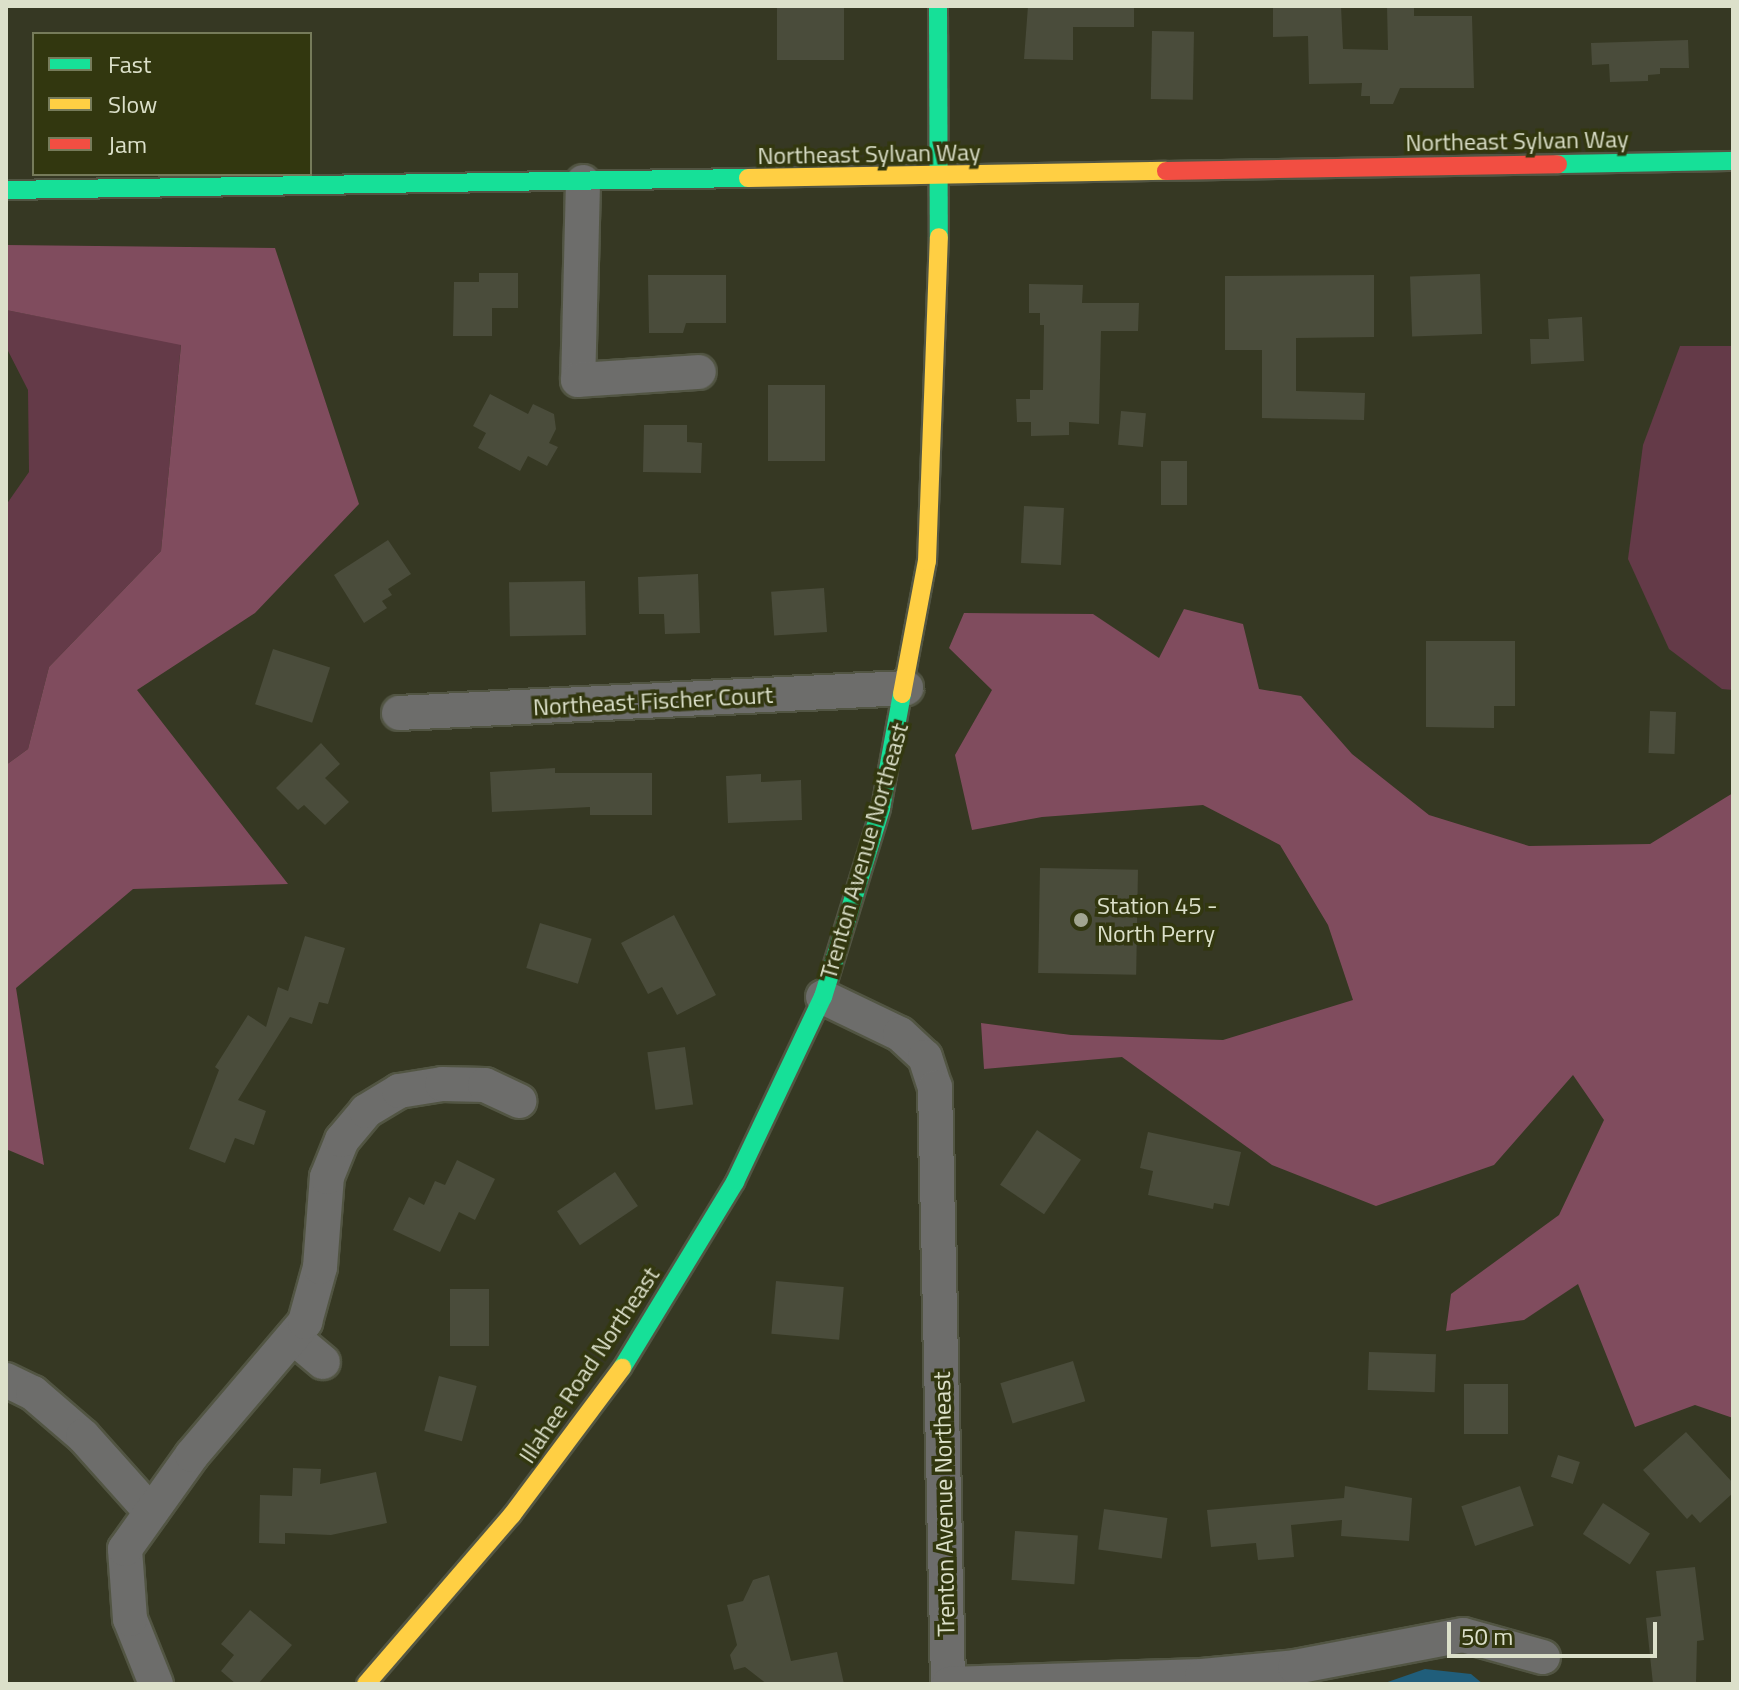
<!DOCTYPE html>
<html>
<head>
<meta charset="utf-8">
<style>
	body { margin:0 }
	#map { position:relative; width:1739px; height:1690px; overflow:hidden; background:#363823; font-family:"Titillium Web",sans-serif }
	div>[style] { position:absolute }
	.green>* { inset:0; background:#643a48 }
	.forest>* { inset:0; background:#804c5e }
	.water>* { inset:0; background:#205e7b }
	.building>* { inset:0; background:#4a4c3b; transform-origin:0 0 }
	.roads { filter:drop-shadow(2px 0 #525543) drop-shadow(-2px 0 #525543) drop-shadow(0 2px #525543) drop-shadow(0 -2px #525543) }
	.street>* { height:34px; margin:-17px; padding:0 17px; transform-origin:17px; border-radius:17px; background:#6d6d6b }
	.fast>* { height:18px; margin:-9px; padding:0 9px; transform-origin:9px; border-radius:9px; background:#16e098 }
	.slow>* { height:18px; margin:-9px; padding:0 9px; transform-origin:9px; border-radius:9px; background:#ffcf43 }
	.jam>* { height:18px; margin:-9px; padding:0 9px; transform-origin:9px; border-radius:9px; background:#f24e42 }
	.dots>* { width:22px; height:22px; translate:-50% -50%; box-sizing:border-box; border:4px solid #32370f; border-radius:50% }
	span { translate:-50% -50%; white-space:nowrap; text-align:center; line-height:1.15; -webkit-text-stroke:7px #32370f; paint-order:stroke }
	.street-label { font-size:24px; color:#dce0ca }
	.poi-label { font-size:24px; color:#dce0ca }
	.left { translate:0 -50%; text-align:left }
	.frame { position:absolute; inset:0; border:8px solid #dce0ca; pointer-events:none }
	.legend { position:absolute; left:32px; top:32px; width:280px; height:144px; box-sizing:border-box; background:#32370f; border:2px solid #767b5a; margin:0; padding:10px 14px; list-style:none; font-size:24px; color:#dce0ca }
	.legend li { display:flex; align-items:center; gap:16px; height:40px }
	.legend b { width:40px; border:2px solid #767b5a }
	.scale { position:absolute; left:1447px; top:1622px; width:210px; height:36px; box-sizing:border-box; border:4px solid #dce0ca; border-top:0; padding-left:10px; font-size:24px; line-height:28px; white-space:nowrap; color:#dce0ca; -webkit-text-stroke:6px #32370f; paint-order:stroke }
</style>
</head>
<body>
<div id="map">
	<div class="green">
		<div style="clip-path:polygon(6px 310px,181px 344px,161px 551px,49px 667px,28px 749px,6px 765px,6px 505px,29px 472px,28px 390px,6px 347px)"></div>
		<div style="clip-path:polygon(1680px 346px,1733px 346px,1733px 690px,1722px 689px,1669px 649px,1628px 559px,1643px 445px)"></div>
	</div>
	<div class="forest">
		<div style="clip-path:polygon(6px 245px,275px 248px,359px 504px,255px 613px,137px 690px,288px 884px,133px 889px,16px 988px,44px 1165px,6px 1149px,6px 765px,28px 749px,49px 667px,161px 551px,181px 345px,6px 310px)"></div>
		<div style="clip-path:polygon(1184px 609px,1243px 624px,1259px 689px,1301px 696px,1352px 754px,1429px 815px,1529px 846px,1650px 844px,1733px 793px,1733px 1418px,1695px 1405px,1635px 1427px,1578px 1284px,1524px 1320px,1446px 1331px,1451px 1294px,1559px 1215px,1604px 1120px,1573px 1075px,1494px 1165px,1376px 1206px,1272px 1165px,1122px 1057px,984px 1069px,981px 1023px,1071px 1035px,1223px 1040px,1353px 1000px,1328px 925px,1280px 845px,1203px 805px,1042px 817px,972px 830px,955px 755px,992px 690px,949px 648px,964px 613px,1093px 614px,1159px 658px)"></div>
	</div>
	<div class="water">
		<div style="clip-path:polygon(1425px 1669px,1471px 1674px,1483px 1684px,1382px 1684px)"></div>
	</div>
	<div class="building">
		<div style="left:777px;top:6px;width:67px;height:54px"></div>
		<div style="clip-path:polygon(1028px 6px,1134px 6px,1134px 27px,1073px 27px,1073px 60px,1024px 59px)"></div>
		<div style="clip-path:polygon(1273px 6px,1341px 6px,1343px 49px,1388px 50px,1387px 6px,1414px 6px,1414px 16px,1472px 16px,1474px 88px,1400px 88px,1393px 104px,1370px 104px,1370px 96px,1361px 96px,1362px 83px,1309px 84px,1308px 36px,1273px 37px)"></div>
		<div style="left:1152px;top:31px;width:42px;height:68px;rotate:1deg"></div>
		<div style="clip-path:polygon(1688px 40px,1689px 68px,1660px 68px,1660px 74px,1648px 75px,1648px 81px,1610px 82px,1609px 64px,1592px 65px,1591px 43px)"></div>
		<div style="clip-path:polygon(479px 273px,518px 273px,518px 308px,492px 308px,492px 336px,453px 336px,454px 282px,479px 282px)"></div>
		<div style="left:1480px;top:274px;width:60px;height:70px;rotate:88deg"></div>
		<div style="clip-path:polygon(648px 275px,726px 275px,726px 323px,686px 323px,683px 333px,649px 333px)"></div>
		<div style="clip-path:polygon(1374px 275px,1374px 337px,1296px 338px,1296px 391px,1365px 393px,1364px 420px,1262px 418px,1262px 350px,1225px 350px,1225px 276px)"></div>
		<div style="clip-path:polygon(1029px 284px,1083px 285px,1082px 303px,1139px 303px,1138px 331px,1101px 331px,1099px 424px,1069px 422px,1069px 435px,1031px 436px,1031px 422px,1017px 422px,1016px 399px,1030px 399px,1030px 390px,1043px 390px,1044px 325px,1040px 325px,1040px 313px,1029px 313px)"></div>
		<div style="clip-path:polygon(1582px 317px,1584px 361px,1531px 364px,1530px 339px,1549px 339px,1548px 319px)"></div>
		<div style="left:768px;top:385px;width:57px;height:76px"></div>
		<div style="clip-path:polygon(490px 394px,528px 414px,533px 404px,554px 414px,556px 429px,549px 443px,558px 447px,547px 466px,528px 456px,520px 471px,478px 448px,486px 433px,473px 426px)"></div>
		<div style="left:1121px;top:411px;width:25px;height:34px;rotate:5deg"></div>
		<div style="clip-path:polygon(644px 425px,687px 425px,687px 442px,702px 443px,701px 473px,643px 472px)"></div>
		<div style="left:1161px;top:461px;width:26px;height:44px"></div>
		<div style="left:1024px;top:506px;width:40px;height:57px;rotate:3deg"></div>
		<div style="clip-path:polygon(388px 540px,411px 574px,388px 589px,392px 595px,382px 601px,387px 608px,364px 623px,334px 575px)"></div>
		<div style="clip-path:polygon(698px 574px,700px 633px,665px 634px,664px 614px,639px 614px,638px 577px)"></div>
		<div style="left:585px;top:581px;width:54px;height:76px;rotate:89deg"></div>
		<div style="left:824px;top:588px;width:44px;height:53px;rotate:86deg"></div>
		<div style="clip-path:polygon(1426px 641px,1515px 641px,1515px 706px,1494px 706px,1494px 728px,1426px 727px)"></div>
		<div style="left:273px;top:649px;width:60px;height:58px;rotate:18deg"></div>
		<div style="left:1650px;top:711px;width:26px;height:42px;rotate:2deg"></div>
		<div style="clip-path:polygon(321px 743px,340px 764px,325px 778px,349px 802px,325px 825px,304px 805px,298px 810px,276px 788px)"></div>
		<div style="clip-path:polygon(555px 768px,555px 773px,652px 773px,652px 815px,590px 815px,590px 807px,492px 812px,490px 772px)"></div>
		<div style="clip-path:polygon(761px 774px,761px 782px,801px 780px,802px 820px,728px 823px,726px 776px)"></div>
		<div style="left:1040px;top:868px;width:98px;height:105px;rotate:1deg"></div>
		<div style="clip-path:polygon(674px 915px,716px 995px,677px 1015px,662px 987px,648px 994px,621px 943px)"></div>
		<div style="left:540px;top:923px;width:54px;height:47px;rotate:17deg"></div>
		<div style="clip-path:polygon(305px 936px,345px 948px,328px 1004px,319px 1002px,312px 1024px,290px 1017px,238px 1100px,266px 1111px,254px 1145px,235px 1138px,225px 1163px,189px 1149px,219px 1070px,215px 1067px,248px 1015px,266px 1027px,278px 987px,288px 991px)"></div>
		<div style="left:685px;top:1047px;width:58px;height:38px;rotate:82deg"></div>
		<div style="left:1037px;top:1130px;width:53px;height:66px;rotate:34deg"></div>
		<div style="clip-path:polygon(1148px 1132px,1241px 1152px,1229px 1206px,1214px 1203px,1213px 1209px,1148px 1195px,1153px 1171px,1140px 1168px)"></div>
		<div style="clip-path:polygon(457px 1160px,495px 1179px,475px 1220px,459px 1212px,440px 1252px,393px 1230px,409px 1197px,424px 1205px,435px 1181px,445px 1185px)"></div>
		<div style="left:615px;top:1172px;width:41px;height:70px;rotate:56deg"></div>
		<div style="left:776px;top:1281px;width:68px;height:53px;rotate:5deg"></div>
		<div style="left:489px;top:1289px;width:57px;height:39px;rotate:90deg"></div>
		<div style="left:1369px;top:1352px;width:67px;height:38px;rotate:2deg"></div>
		<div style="left:1073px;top:1361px;width:42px;height:76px;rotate:73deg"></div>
		<div style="left:439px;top:1376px;width:39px;height:57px;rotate:15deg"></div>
		<div style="left:1464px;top:1384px;width:44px;height:50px"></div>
		<div style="clip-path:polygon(1686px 1432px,1733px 1483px,1733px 1493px,1700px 1523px,1692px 1514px,1687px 1519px,1643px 1470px)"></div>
		<div style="left:1558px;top:1455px;width:23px;height:23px;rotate:18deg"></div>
		<div style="clip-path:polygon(293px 1468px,321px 1469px,320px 1484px,376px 1472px,387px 1523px,331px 1535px,285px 1533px,285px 1544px,259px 1543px,260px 1495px,292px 1496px)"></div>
		<div style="clip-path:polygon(1345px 1486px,1412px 1498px,1409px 1541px,1341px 1536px,1342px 1520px,1291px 1525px,1294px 1557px,1258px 1560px,1256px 1543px,1211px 1547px,1207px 1510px,1344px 1498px)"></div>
		<div style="left:1520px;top:1486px;width:42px;height:62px;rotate:71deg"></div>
		<div style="left:1603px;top:1503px;width:56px;height:37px;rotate:33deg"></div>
		<div style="left:1104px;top:1509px;width:64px;height:41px;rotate:8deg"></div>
		<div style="left:1015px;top:1531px;width:63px;height:49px;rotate:4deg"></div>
		<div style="clip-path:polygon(1695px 1567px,1704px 1640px,1697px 1641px,1696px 1684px,1653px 1684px,1646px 1618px,1661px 1616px,1656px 1571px)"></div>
		<div style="clip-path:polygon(769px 1575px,791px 1661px,837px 1652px,844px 1684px,767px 1684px,745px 1667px,734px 1670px,730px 1655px,737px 1645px,727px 1605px,743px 1601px,753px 1580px)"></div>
		<div style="clip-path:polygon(250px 1610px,292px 1645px,258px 1684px,236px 1684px,221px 1671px,234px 1655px,221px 1644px)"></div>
	</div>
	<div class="roads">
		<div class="street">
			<div style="left:583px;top:182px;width:198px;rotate:91.4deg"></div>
			<div style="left:578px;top:380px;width:121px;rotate:-3.8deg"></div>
			<div style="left:399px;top:713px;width:508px;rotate:-2.82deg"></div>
			<div style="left:823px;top:997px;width:85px;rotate:25.7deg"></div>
			<div style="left:900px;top:1034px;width:34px;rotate:43deg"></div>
			<div style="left:925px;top:1057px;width:32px;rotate:72deg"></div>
			<div style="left:935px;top:1087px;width:597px;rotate:88.75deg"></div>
			<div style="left:293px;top:1337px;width:39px;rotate:40deg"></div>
			<div style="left:6px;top:1380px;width:30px;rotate:26deg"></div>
			<div style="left:33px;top:1393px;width:66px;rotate:40.7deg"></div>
			<div style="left:83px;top:1436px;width:102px;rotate:48.2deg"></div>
			<div style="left:156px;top:1684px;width:70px;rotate:-111.8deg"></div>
			<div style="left:130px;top:1619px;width:70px;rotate:-94.1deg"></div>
			<div style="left:125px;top:1549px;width:115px;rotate:-54.5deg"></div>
			<div style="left:192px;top:1455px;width:175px;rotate:-49.6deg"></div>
			<div style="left:305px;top:1322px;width:57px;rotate:-74.7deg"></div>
			<div style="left:320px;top:1267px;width:90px;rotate:-85.6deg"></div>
			<div style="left:327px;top:1177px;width:40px;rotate:-68deg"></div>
			<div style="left:342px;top:1140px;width:38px;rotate:-50deg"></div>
			<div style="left:366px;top:1111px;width:39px;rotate:-31deg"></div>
			<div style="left:399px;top:1091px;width:44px;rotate:-9.2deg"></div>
			<div style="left:442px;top:1084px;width:43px;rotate:1.3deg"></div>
			<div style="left:485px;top:1085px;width:38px;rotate:25deg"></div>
			<div style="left:949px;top:1684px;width:253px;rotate:-1.8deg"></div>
			<div style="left:1202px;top:1676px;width:93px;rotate:-5.5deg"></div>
			<div style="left:1295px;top:1667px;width:171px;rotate:-10.8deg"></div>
			<div style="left:1463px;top:1635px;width:83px;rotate:15.4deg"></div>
		</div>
		<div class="fast">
			<div style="left:938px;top:6px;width:231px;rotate:89.8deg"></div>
			<div style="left:1558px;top:164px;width:175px;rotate:-1deg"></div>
			<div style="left:6px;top:190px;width:742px;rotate:-0.93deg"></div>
			<div style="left:622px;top:1368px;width:218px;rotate:-58.7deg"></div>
			<div style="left:735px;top:1182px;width:205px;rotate:-64.6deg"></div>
			<div style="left:823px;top:997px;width:198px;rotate:-72.9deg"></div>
			<div style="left:881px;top:808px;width:116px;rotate:-79.6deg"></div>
		</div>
		<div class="slow">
			<div style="left:748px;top:178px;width:418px;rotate:-1deg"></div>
			<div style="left:902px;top:694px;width:135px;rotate:-79.4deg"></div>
			<div style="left:927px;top:561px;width:324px;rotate:-87.9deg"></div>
			<div style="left:366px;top:1684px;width:223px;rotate:-49.2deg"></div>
			<div style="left:512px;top:1515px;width:184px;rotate:-53.2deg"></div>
		</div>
		<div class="jam">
			<div style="left:1166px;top:171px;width:392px;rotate:-1deg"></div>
		</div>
	</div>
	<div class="dots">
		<div style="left:1081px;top:920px;background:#a2a590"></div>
	</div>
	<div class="street-label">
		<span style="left:1517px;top:141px;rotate:-1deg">Northeast Sylvan Way</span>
		<span style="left:869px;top:154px;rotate:-1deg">Northeast Sylvan Way</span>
		<span style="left:653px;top:701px;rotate:-3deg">Northeast Fischer Court</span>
		<span style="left:864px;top:851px;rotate:-74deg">Trenton Avenue Northeast</span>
		<span style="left:589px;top:1365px;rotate:-56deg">Illahee Road Northeast</span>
		<span style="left:944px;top:1504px;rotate:-91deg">Trenton Avenue Northeast</span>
	</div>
	<div class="poi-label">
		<span class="left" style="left:1097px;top:920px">Station 45 -<br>North Perry</span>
	</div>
	<div class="frame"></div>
	<ul class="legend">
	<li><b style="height:10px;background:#16e098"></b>Fast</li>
	<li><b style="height:10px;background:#ffcf43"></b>Slow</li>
	<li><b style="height:10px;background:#f24e42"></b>Jam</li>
	</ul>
	<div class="scale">50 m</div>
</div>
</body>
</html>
